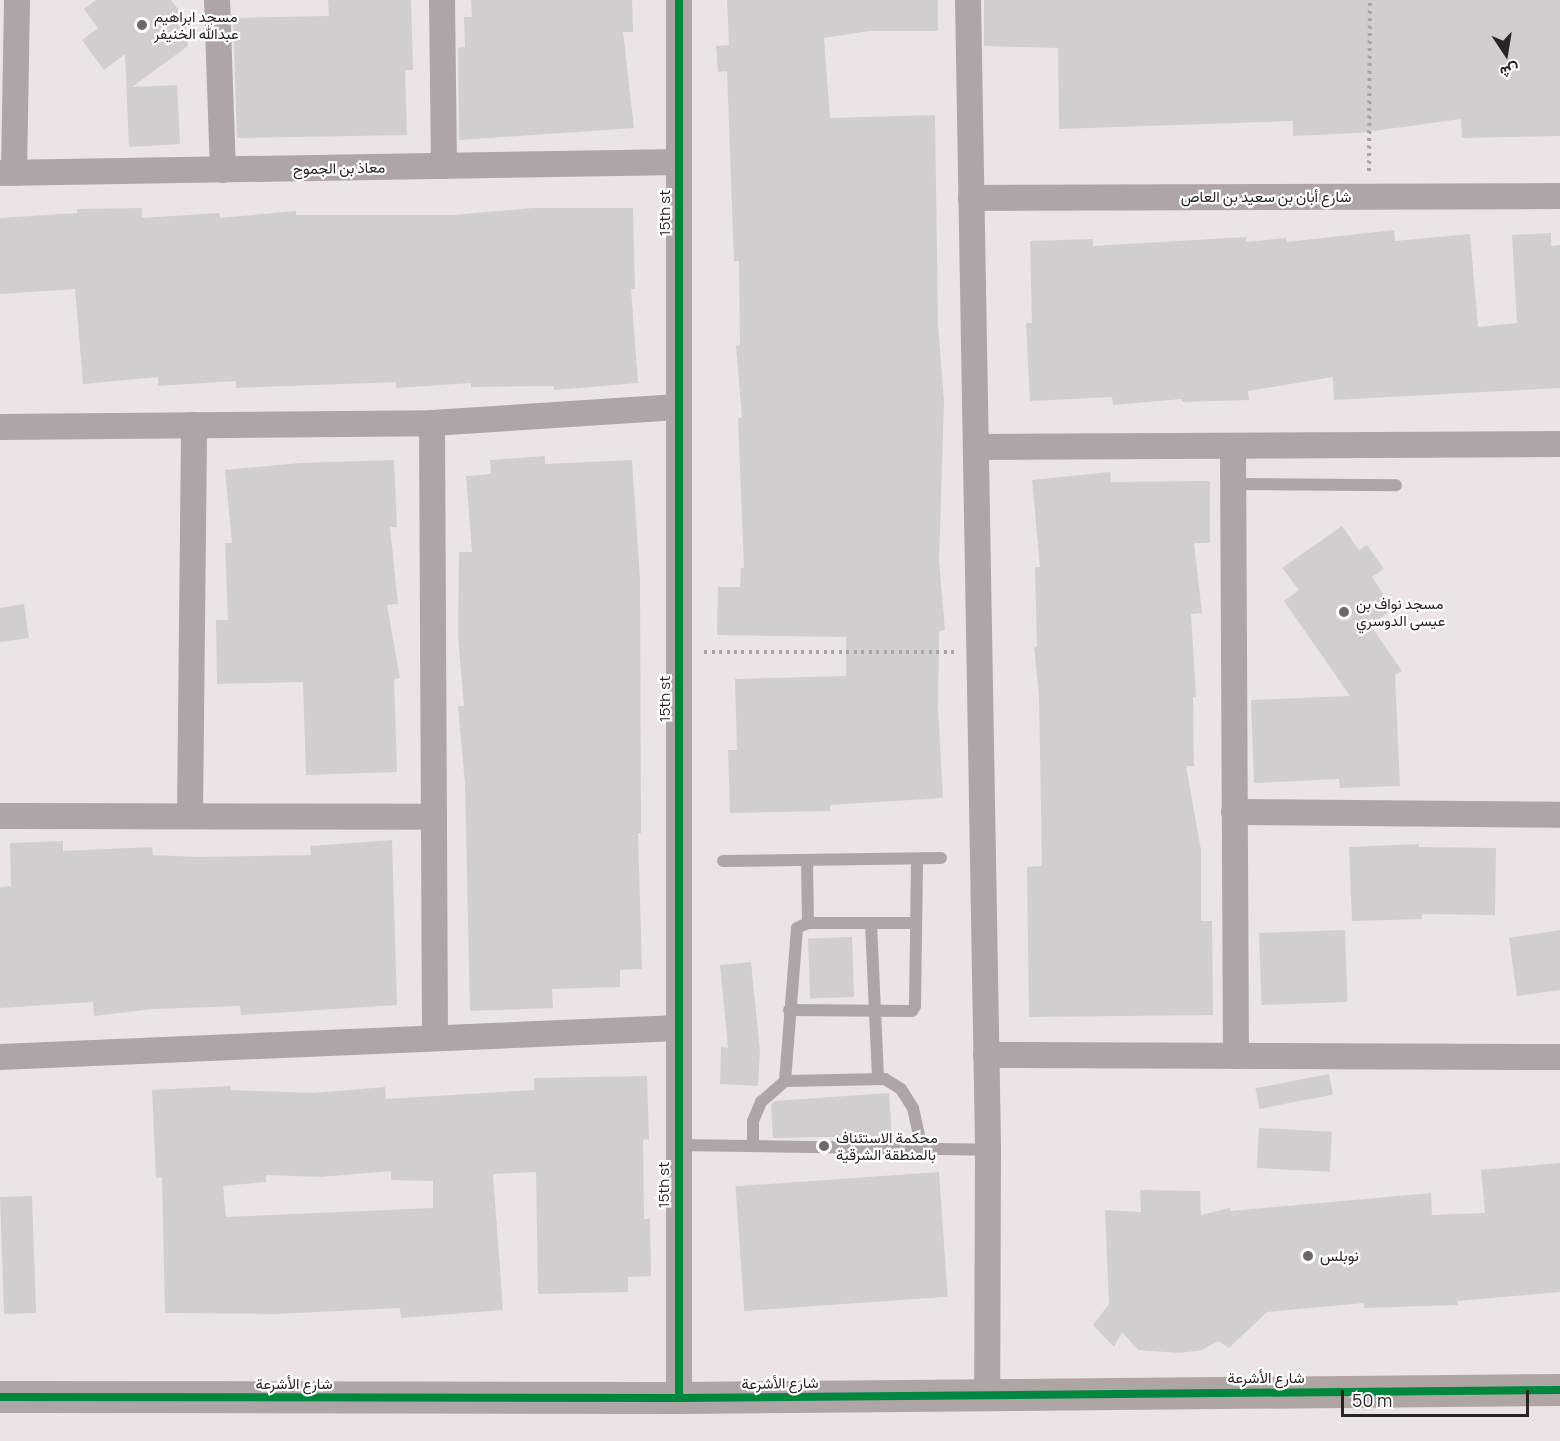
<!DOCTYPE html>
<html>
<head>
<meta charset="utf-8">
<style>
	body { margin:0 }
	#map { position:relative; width:1560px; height:1441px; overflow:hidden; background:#ece4e2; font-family:Manrope,Vazirmatn,sans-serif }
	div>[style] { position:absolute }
	.building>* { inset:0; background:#d0cfcd; transform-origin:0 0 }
	.path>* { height:4px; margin-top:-2px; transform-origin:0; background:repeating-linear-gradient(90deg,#aaa3a1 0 3px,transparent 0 7.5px) }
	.service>* { height:12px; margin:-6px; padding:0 6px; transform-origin:6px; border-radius:6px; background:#aea5a4 }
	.minor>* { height:26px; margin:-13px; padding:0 13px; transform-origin:13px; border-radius:13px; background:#aea5a4 }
	.tertiary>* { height:32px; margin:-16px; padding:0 16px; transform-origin:16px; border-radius:16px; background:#aea5a4 }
	.cycleway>* { height:8px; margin:-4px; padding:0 4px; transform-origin:4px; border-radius:4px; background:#00873e }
	.dots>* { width:16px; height:16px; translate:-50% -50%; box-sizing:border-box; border:3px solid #fff; border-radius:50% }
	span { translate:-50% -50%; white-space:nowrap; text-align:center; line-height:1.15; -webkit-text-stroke:4.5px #fff; paint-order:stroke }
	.poi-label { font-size:15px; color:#292322 }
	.left { translate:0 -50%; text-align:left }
	.street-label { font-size:15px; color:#292322 }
	.north { position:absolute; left:1476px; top:24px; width:60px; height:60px; -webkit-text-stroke:4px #fff; paint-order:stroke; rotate:168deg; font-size:16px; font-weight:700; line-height:24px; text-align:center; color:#292322 }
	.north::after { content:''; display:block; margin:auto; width:21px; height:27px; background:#292322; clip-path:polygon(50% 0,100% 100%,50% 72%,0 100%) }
	.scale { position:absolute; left:1341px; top:1390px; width:188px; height:27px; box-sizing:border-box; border:3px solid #292322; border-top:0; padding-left:8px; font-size:18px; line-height:21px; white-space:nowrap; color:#292322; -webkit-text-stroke:4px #fff; paint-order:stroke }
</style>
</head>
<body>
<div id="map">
	<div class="building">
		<div style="clip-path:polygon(96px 0,171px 0,185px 18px,188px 46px,132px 87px,177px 85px,180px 144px,129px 147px,125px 54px,104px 70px,82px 40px,98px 28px,84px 9px)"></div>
		<div style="clip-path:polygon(328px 0,411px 0,413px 70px,405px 70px,407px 135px,237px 138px,233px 18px,329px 16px)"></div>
		<div style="clip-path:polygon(471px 0,632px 0,633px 32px,623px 32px,634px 128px,459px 140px,458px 48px,465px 47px,464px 17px,472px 17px)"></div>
		<div style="clip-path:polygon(727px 0,938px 0,938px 31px,869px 31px,824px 38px,830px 118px,935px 115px,938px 324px,944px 401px,939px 561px,945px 630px,939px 631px,938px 708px,943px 798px,830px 805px,830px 811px,730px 813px,728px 750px,737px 750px,735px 679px,846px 676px,846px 637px,717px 635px,718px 587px,740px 587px,741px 568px,744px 568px,738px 418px,742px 418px,736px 346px,740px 345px,739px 261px,734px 261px,727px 71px,718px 72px,716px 46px,729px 45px)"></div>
		<div style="clip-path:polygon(984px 0,1560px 0,1560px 136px,1462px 138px,1461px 119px,1359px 133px,1293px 136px,1293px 121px,1059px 129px,1058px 48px,984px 46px)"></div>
		<div style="clip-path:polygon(142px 208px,142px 218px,219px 213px,220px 218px,296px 211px,296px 215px,452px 215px,533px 208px,633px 208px,635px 289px,631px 289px,638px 383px,554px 390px,554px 386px,471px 387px,471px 383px,396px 388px,396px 382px,236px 388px,236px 381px,158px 386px,158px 377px,83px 384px,75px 289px,0 294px,0 218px,77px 213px,77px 209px)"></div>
		<div style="clip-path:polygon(1394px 230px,1395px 241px,1470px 234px,1478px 327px,1517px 323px,1512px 235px,1551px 233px,1551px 246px,1560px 245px,1560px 388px,1334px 400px,1333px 377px,1248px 391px,1249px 400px,1182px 402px,1182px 399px,1113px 405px,1112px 397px,1030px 401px,1026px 323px,1032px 323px,1030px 241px,1093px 239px,1093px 246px,1246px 237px,1246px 242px,1286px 238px,1287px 242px)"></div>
		<div style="clip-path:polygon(545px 456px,545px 464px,632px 460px,640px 578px,641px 833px,638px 833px,642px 969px,620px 970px,620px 987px,552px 989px,553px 1008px,470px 1011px,465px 784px,458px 706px,464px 706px,458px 637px,459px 552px,472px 552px,466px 476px,491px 474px,490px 460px)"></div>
		<div style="clip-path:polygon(394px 460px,397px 527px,390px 527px,398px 604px,387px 605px,400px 678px,394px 679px,397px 772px,306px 775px,303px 682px,217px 684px,216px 620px,228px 620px,225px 543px,232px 543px,225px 470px,300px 463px)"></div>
		<div style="clip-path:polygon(1110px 472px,1111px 482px,1210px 481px,1210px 543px,1194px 543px,1202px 613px,1191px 614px,1196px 697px,1193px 697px,1194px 766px,1186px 766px,1201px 850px,1201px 921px,1212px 921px,1213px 1015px,1029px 1017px,1027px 867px,1042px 866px,1039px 696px,1034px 647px,1037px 646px,1035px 567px,1040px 567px,1032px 480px)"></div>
		<div style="clip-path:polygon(1342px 526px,1359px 550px,1367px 545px,1384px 569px,1372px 577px,1393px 609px,1370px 625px,1402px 671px,1395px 675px,1400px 786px,1340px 788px,1339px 779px,1254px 783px,1251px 700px,1350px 696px,1284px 601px,1299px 590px,1282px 568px)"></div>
		<div style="clip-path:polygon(24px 604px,29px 638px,0 642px,0 608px)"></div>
		<div style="clip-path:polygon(392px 840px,397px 1005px,241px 1015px,240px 1006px,153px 1009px,94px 1016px,93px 1002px,0 1008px,0 887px,11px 886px,10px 843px,63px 841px,63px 851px,152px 847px,153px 855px,198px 857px,311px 855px,310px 846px)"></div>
		<div style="clip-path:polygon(1419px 844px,1419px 847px,1496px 848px,1495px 915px,1422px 914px,1422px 919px,1352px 921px,1349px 847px)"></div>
		<div style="left:1345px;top:930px;width:72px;height:86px;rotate:88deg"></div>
		<div style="clip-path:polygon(1560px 930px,1560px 990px,1517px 996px,1509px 938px)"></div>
		<div style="left:852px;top:937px;width:60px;height:44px;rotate:88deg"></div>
		<div style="clip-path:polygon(751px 962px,760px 1051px,758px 1086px,720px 1084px,721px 1047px,728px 1048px,720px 965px)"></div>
		<div style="left:1329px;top:1074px;width:21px;height:75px;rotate:79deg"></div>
		<div style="clip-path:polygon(evenodd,647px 1076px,649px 1139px,643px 1140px,644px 1219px,650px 1219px,651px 1276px,628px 1277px,628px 1292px,538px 1294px,536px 1172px,493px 1174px,503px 1310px,401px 1318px,400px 1308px,277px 1314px,165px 1313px,162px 1177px,156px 1178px,152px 1090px,231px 1086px,231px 1090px,314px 1093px,385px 1087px,386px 1099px,534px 1090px,534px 1078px,647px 1076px,391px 1171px,391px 1180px,433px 1181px,433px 1208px,226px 1217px,223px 1186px,266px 1182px,266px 1175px,321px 1177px,391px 1171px)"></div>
		<div style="clip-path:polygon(889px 1093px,892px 1136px,773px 1138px,771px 1104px,775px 1101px)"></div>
		<div style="left:1259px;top:1128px;width:73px;height:40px;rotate:3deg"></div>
		<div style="clip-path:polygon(1560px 1163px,1560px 1292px,1458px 1301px,1458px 1305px,1364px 1308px,1364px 1303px,1267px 1312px,1229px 1348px,1218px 1341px,1202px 1350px,1180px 1353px,1138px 1350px,1122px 1332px,1114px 1347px,1093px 1325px,1109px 1304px,1105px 1210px,1141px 1212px,1140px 1190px,1200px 1191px,1201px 1215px,1230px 1208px,1230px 1211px,1431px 1193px,1432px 1215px,1485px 1213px,1481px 1170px)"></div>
		<div style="left:939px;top:1172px;width:125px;height:204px;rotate:86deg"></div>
		<div style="left:32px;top:1196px;width:117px;height:32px;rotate:88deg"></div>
	</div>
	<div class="path">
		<div style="left:1369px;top:171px;width:171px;rotate:-89.7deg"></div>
		<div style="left:704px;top:652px;width:250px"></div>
	</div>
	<div class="service">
		<div style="left:1233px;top:484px;width:163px;rotate:0.4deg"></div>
		<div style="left:807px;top:860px;width:63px;rotate:89.1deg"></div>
		<div style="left:723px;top:861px;width:218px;rotate:-0.8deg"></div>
		<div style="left:871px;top:923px;width:156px;rotate:87.4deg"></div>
		<div style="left:789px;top:1010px;width:123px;rotate:0.5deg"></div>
		<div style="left:912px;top:1011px;width:6px;rotate:-59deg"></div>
		<div style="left:915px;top:1006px;width:147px;rotate:-89.2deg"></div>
		<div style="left:785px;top:1081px;width:153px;rotate:-85.5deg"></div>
		<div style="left:797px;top:928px;width:12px;rotate:-24deg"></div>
		<div style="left:808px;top:923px;width:108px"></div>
		<div style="left:678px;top:1145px;width:310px;rotate:0.9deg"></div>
		<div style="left:753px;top:1146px;width:25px;rotate:-90deg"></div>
		<div style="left:753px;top:1121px;width:21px;rotate:-67deg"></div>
		<div style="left:761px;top:1102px;width:32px;rotate:-41deg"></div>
		<div style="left:785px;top:1081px;width:100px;rotate:-1.1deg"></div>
		<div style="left:885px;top:1079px;width:19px;rotate:32deg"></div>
		<div style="left:901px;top:1089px;width:22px;rotate:58deg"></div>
		<div style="left:913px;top:1108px;width:42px;rotate:77.6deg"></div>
	</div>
	<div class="minor">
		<div style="left:217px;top:0;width:170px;rotate:88deg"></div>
		<div style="left:442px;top:0;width:166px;rotate:89.3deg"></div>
		<div style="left:968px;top:0;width:1150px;rotate:89deg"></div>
		<div style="left:988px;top:1150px;width:244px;rotate:90.2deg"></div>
		<div style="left:0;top:173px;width:679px;rotate:-0.93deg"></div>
		<div style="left:14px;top:173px;width:173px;rotate:-89deg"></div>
		<div style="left:971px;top:198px;width:589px;rotate:-0.19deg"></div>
		<div style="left:432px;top:423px;width:615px;rotate:89.72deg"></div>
		<div style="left:0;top:427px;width:432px;rotate:-0.5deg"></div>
		<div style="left:432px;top:423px;width:247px;rotate:-3.7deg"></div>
		<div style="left:1233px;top:446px;width:610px;rotate:89.72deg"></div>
		<div style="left:976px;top:447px;width:584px;rotate:-0.29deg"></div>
		<div style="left:1234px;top:812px;width:326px;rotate:0.5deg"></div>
		<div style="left:0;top:816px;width:434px;rotate:0.1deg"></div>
		<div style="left:190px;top:816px;width:391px;rotate:-89.4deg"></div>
		<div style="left:986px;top:1055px;width:574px;rotate:0.2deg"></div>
		<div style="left:0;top:1057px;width:679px;rotate:-2.45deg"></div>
		<div style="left:679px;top:1398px;width:1398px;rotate:-90deg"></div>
	</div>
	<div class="tertiary">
		<div style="left:0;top:1397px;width:679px;rotate:0.08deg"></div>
		<div style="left:679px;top:1398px;width:881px;rotate:-0.52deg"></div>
	</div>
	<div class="cycleway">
		<div style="left:0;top:1397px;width:679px;rotate:0.08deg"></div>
		<div style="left:679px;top:1398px;width:881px;rotate:-0.52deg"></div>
		<div style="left:679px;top:1398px;width:1398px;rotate:-90deg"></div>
	</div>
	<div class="dots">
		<div style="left:142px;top:25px;background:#6d6765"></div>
		<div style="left:1344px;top:612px;background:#6d6765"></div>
		<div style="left:824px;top:1146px;background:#6d6765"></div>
		<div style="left:1308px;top:1256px;background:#6d6765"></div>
	</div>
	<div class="poi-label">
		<span class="left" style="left:154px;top:25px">مسجد ابراهيم<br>عبدالله الخنيفر</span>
		<span class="left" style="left:1356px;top:612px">مسجد نواف بن<br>عيسى الدوسري</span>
		<span class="left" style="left:836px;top:1146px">محكمة الاستئناف<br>بالمنطقة الشرقية</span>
		<span class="left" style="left:1320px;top:1256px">نوبلس</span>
	</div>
	<div class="street-label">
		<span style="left:339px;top:168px;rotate:-1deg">معاذ بن الجموح</span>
		<span style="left:1266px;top:197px">شارع أبان بن سعيد بن العاص</span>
		<span style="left:665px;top:213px;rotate:-90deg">15th st</span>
		<span style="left:665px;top:699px;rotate:-90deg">15th st</span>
		<span style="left:664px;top:1185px;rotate:-90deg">15th st</span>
		<span style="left:1266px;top:1378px">شارع الأشرعة</span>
		<span style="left:780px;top:1383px;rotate:-1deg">شارع الأشرعة</span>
		<span style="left:294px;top:1384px">شارع الأشرعة</span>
	</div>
	<div class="north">ش</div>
	<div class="scale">50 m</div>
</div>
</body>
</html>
